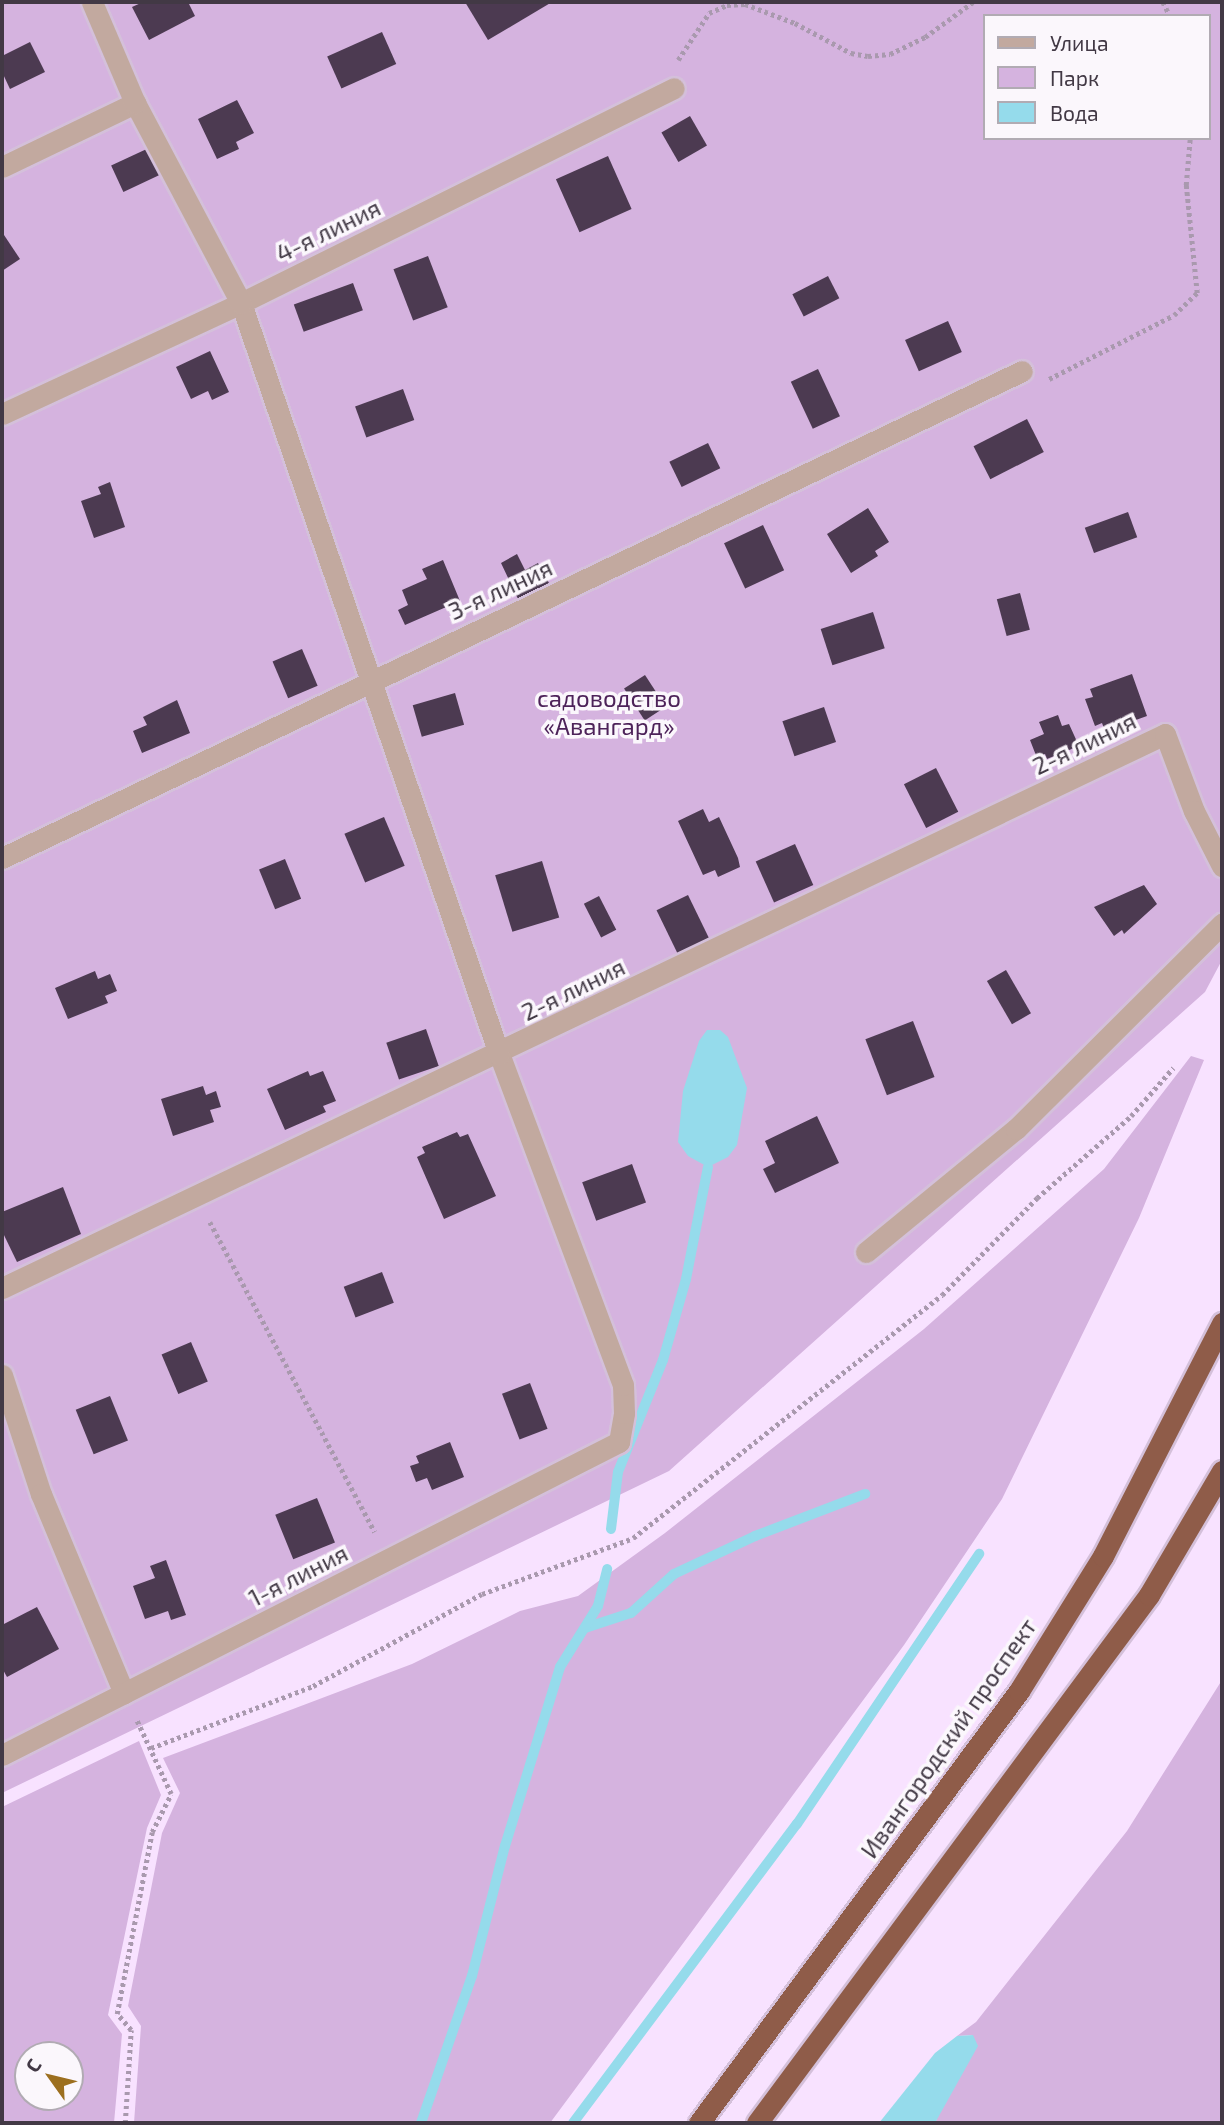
<!DOCTYPE html>
<html>
<head>
<meta charset="utf-8">
<style>
	body { margin:0 }
	#map { position:relative; width:1224px; height:2125px; overflow:hidden; background:#f8e2ff; font-family:"Exo 2",sans-serif }
	div>[style] { position:absolute }
	.green>* { inset:0; background:#d5b3df }
	.water>* { inset:0; background:#95dbeb }
	.stream>* { height:10px; margin:-5px; padding:0 5px; transform-origin:5px; border-radius:5px; background:#95dbeb }
	.building>* { inset:0; background:#4c3a51; transform-origin:0 0 }
	.path>* { height:4.5px; margin-top:-2.25px; transform-origin:0; background:repeating-linear-gradient(90deg,#a999ae 0 3.5px,transparent 0 7px) }
	.roads { filter:drop-shadow(2px 0 #d4c0da) drop-shadow(-2px 0 #d4c0da) drop-shadow(0 2px #d4c0da) drop-shadow(0 -2px #d4c0da) }
	.minor>* { height:21px; margin:-10.5px; padding:0 10.5px; transform-origin:10.5px; border-radius:10.5px; background:#c2a99f }
	.highway>* { height:21px; margin:-10.5px; padding:0 10.5px; transform-origin:10.5px; border-radius:10.5px; background:#8f5c49 }
	span { translate:-50% -50%; white-space:nowrap; text-align:center; line-height:1.15; -webkit-text-stroke:7px #fbf7fc; paint-order:stroke }
	.street-label { font-size:24px; color:#423945 }
	.park-label { font-size:24px; color:#4d2259 }
	.frame { position:absolute; inset:0; border:4px solid #423945; pointer-events:none }
	.legend { position:absolute; left:983px; top:14px; width:228px; height:126px; box-sizing:border-box; background:#fbf7fc; border:2px solid #b1abb3; margin:0; padding:9px 12px; list-style:none; font-size:21px; color:#423945 }
	.legend li { display:flex; align-items:center; gap:14px; height:35px }
	.legend b { width:35px; border:2px solid #b1abb3 }
	.north { position:absolute; left:14px; top:2041px; width:70px; height:70px; box-sizing:border-box; background:#fbf7fc; border:2px solid #b1abb3; border-radius:50%; rotate:304deg; font-size:19px; font-weight:700; line-height:28px; text-align:center; color:#423945 }
	.north::after { content:''; display:block; margin:auto; width:24px; height:32px; background:#9c6f1f; clip-path:polygon(50% 0,100% 100%,50% 72%,0 100%) }
</style>
</head>
<body>
<div id="map">
	<div class="green">
		<div style="clip-path:polygon(evenodd,2px 2px,1222px 2px,1222px 960px,1205px 992px,669px 1471px,2px 1793px,2px 2px,984px 16px,1208px 16px,1208px 138px,984px 138px,984px 16px)"></div>
		<div style="clip-path:polygon(1191px 1056px,1204px 1060px,1139px 1218px,1002px 1499px,904px 1645px,550px 2123px,134px 2123px,141px 2026px,128px 2006px,162px 1833px,180px 1793px,163px 1758px,412px 1664px,520px 1611px,578px 1596px,665px 1533px,924px 1329px,1104px 1169px)"></div>
		<div style="clip-path:polygon(1222px 1680px,1222px 2123px,935px 2123px,973px 2035px,957px 2036px,976px 2022px,1127px 1831px)"></div>
		<div style="clip-path:polygon(evenodd,139px 1741px,161px 1795px,147px 1828px,108px 2015px,122px 2034px,114px 2123px,2px 2123px,2px 1807px,139px 1741px,70px 2055px,70px 2097px,28px 2097px,28px 2055px,70px 2055px)"></div>
	</div>
	<div class="water">
		<div style="clip-path:polygon(707px 1030px,720px 1030px,728px 1037px,747px 1088px,737px 1145px,728px 1157px,708px 1167px,688px 1156px,678px 1142px,683px 1091px,699px 1041px)"></div>
		<div style="clip-path:polygon(973px 2035px,978px 2046px,935px 2123px,879px 2123px,935px 2053px,957px 2036px)"></div>
	</div>
	<div class="stream">
		<div style="left:611px;top:1529px;width:57px;rotate:-83deg"></div>
		<div style="left:618px;top:1472px;width:121px;rotate:-68.1deg"></div>
		<div style="left:663px;top:1360px;width:84px;rotate:-74.1deg"></div>
		<div style="left:686px;top:1279px;width:114px;rotate:-78.9deg"></div>
		<div style="left:585px;top:1628px;width:48px;rotate:-18.1deg"></div>
		<div style="left:631px;top:1613px;width:58px;rotate:-42.2deg"></div>
		<div style="left:674px;top:1574px;width:89px;rotate:-25.1deg"></div>
		<div style="left:755px;top:1536px;width:118px;rotate:-20.9deg"></div>
		<div style="left:421px;top:2123px;width:156px;rotate:-70.9deg"></div>
		<div style="left:472px;top:1976px;width:134px;rotate:-75.8deg"></div>
		<div style="left:505px;top:1846px;width:187px;rotate:-72.9deg"></div>
		<div style="left:560px;top:1667px;width:72px;rotate:-58.1deg"></div>
		<div style="left:598px;top:1606px;width:38px;rotate:-76deg"></div>
		<div style="left:573px;top:2123px;width:374px;rotate:-53.2deg"></div>
		<div style="left:797px;top:1824px;width:326px;rotate:-56deg"></div>
	</div>
	<div class="building">
		<div style="clip-path:polygon(143px 2px,188px 2px,195px 16px,149px 40px,132px 7px)"></div>
		<div style="clip-path:polygon(465px 2px,552px 2px,488px 40px)"></div>
		<div style="left:382px;top:32px;width:35px;height:60px;rotate:66deg"></div>
		<div style="clip-path:polygon(30px 42px,45px 72px,10px 89px,2px 72px,2px 56px)"></div>
		<div style="clip-path:polygon(237px 100px,254px 133px,236px 142px,239px 149px,217px 159px,198px 119px)"></div>
		<div style="left:690px;top:116px;width:34px;height:33px;rotate:60deg"></div>
		<div style="left:151px;top:147px;width:29px;height:44px;rotate:65deg"></div>
		<div style="left:608px;top:156px;width:58px;height:57px;rotate:66deg"></div>
		<div style="clip-path:polygon(2px 232px,20px 259px,2px 271px)"></div>
		<div style="left:428px;top:256px;width:55px;height:37px;rotate:69deg"></div>
		<div style="left:828px;top:276px;width:25px;height:40px;rotate:63deg"></div>
		<div style="left:353px;top:283px;width:29px;height:63px;rotate:70deg"></div>
		<div style="left:948px;top:321px;width:34px;height:47px;rotate:66deg"></div>
		<div style="clip-path:polygon(210px 351px,229px 392px,212px 400px,208px 391px,191px 399px,176px 367px)"></div>
		<div style="left:818px;top:369px;width:52px;height:30px;rotate:65deg"></div>
		<div style="left:403px;top:389px;width:33px;height:51px;rotate:70deg"></div>
		<div style="left:1027px;top:419px;width:37px;height:60px;rotate:63deg"></div>
		<div style="left:708px;top:443px;width:28px;height:43px;rotate:64deg"></div>
		<div style="clip-path:polygon(110px 482px,125px 527px,94px 538px,81px 501px,101px 494px,98px 487px)"></div>
		<div style="clip-path:polygon(868px 508px,889px 542px,875px 551px,878px 556px,851px 573px,827px 534px)"></div>
		<div style="left:1128px;top:512px;width:27px;height:46px;rotate:70deg"></div>
		<div style="left:763px;top:525px;width:50px;height:43px;rotate:65deg"></div>
		<div style="clip-path:polygon(517px 554px,525px 570px,538px 563px,549px 583px,518px 599px,501px 563px)"></div>
		<div style="clip-path:polygon(443px 560px,460px 601px,405px 625px,398px 610px,408px 605px,402px 590px,427px 579px,422px 569px)"></div>
		<div style="left:1020px;top:593px;width:38px;height:24px;rotate:75deg"></div>
		<div style="left:873px;top:612px;width:38px;height:55px;rotate:72deg"></div>
		<div style="left:302px;top:649px;width:40px;height:32px;rotate:67deg"></div>
		<div style="clip-path:polygon(1132px 674px,1147px 716px,1105px 731px,1102px 723px,1095px 726px,1085px 699px,1093px 697px,1090px 689px)"></div>
		<div style="left:645px;top:675px;width:38px;height:25px;rotate:57deg"></div>
		<div style="left:455px;top:693px;width:33px;height:44px;rotate:74deg"></div>
		<div style="clip-path:polygon(177px 700px,190px 733px,142px 753px,133px 731px,147px 725px,143px 717px)"></div>
		<div style="left:824px;top:707px;width:37px;height:44px;rotate:71deg"></div>
		<div style="clip-path:polygon(1058px 715px,1062px 726px,1069px 724px,1079px 746px,1047px 759px,1045px 754px,1037px 758px,1030px 740px,1044px 734px,1039px 722px)"></div>
		<div style="left:936px;top:768px;width:49px;height:36px;rotate:63deg"></div>
		<div style="clip-path:polygon(703px 809px,709px 822px,719px 817px,738px 858px,740px 867px,718px 877px,715px 870px,703px 875px,678px 821px)"></div>
		<div style="left:384px;top:817px;width:53px;height:43px;rotate:67deg"></div>
		<div style="left:795px;top:844px;width:45px;height:43px;rotate:66deg"></div>
		<div style="left:285px;top:859px;width:43px;height:28px;rotate:68deg"></div>
		<div style="left:542px;top:861px;width:59px;height:49px;rotate:73deg"></div>
		<div style="clip-path:polygon(1144px 885px,1157px 904px,1124px 934px,1122px 930px,1114px 936px,1094px 907px)"></div>
		<div style="left:688px;top:895px;width:48px;height:35px;rotate:64deg"></div>
		<div style="left:599px;top:896px;width:38px;height:17px;rotate:63deg"></div>
		<div style="left:1006px;top:970px;width:50px;height:22px;rotate:60deg"></div>
		<div style="clip-path:polygon(95px 971px,98px 979px,110px 974px,117px 991px,105px 996px,108px 1003px,68px 1019px,55px 988px)"></div>
		<div style="left:913px;top:1021px;width:60px;height:51px;rotate:69deg"></div>
		<div style="left:426px;top:1029px;width:39px;height:42px;rotate:71deg"></div>
		<div style="clip-path:polygon(308px 1071px,310px 1076px,323px 1071px,336px 1101px,323px 1106px,326px 1112px,285px 1130px,267px 1089px)"></div>
		<div style="clip-path:polygon(203px 1086px,206px 1095px,216px 1091px,221px 1107px,210px 1110px,214px 1122px,173px 1136px,161px 1099px)"></div>
		<div style="clip-path:polygon(817px 1116px,839px 1163px,775px 1193px,763px 1169px,775px 1163px,765px 1141px)"></div>
		<div style="clip-path:polygon(457px 1132px,460px 1137px,468px 1134px,496px 1196px,444px 1219px,417px 1157px,425px 1153px,422px 1147px)"></div>
		<div style="left:632px;top:1164px;width:41px;height:53px;rotate:70deg"></div>
		<div style="clip-path:polygon(63px 1187px,81px 1234px,17px 1262px,2px 1231px,2px 1212px)"></div>
		<div style="left:382px;top:1272px;width:33px;height:41px;rotate:69deg"></div>
		<div style="left:191px;top:1342px;width:43px;height:32px;rotate:67deg"></div>
		<div style="left:530px;top:1383px;width:49px;height:30px;rotate:69deg"></div>
		<div style="left:110px;top:1396px;width:48px;height:37px;rotate:68deg"></div>
		<div style="clip-path:polygon(450px 1442px,464px 1477px,432px 1490px,427px 1478px,416px 1482px,410px 1466px,419px 1463px,416px 1456px)"></div>
		<div style="left:317px;top:1498px;width:48px;height:45px;rotate:68deg"></div>
		<div style="clip-path:polygon(166px 1560px,186px 1615px,171px 1620px,168px 1611px,145px 1619px,133px 1586px,155px 1578px,150px 1566px)"></div>
		<div style="clip-path:polygon(37px 1607px,59px 1649px,7px 1677px,2px 1668px,2px 1625px)"></div>
	</div>
	<div class="path">
		<div style="left:1163px;top:2px;width:16px;rotate:63deg"></div>
		<div style="left:678px;top:60px;width:56px;rotate:-56.6deg"></div>
		<div style="left:709px;top:13px;width:20px;rotate:-24deg"></div>
		<div style="left:727px;top:5px;width:18px;rotate:-3deg"></div>
		<div style="left:745px;top:4px;width:53px;rotate:20.8deg"></div>
		<div style="left:795px;top:23px;width:64px;rotate:28.2deg"></div>
		<div style="left:851px;top:53px;width:17px;rotate:10deg"></div>
		<div style="left:868px;top:56px;width:22px;rotate:-5deg"></div>
		<div style="left:890px;top:54px;width:39px;rotate:-26deg"></div>
		<div style="left:925px;top:37px;width:59px;rotate:-36.1deg"></div>
		<div style="left:1049px;top:379px;width:140px;rotate:-27.1deg"></div>
		<div style="left:1174px;top:315px;width:32px;rotate:-44deg"></div>
		<div style="left:1197px;top:293px;width:109px;rotate:-95.8deg"></div>
		<div style="left:1186px;top:185px;width:47px;rotate:-85.1deg"></div>
		<div style="left:210px;top:1222px;width:351px;rotate:62deg"></div>
		<div style="left:151px;top:1748px;width:173px;rotate:-20.9deg"></div>
		<div style="left:313px;top:1686px;width:192px;rotate:-28.6deg"></div>
		<div style="left:482px;top:1594px;width:161px;rotate:-20.3deg"></div>
		<div style="left:633px;top:1538px;width:393px;rotate:-38.2deg"></div>
		<div style="left:942px;top:1295px;width:136px;rotate:-45.6deg"></div>
		<div style="left:1037px;top:1198px;width:125px;rotate:-41.1deg"></div>
		<div style="left:1131px;top:1116px;width:64px;rotate:-48.8deg"></div>
		<div style="left:125px;top:2123px;width:93px;rotate:-86.3deg"></div>
		<div style="left:131px;top:2030px;width:21px;rotate:-131deg"></div>
		<div style="left:117px;top:2014px;width:185px;rotate:-79.1deg"></div>
		<div style="left:152px;top:1832px;width:42px;rotate:-63.4deg"></div>
		<div style="left:171px;top:1794px;width:83px;rotate:-115deg"></div>
	</div>
	<div class="roads">
		<div class="minor">
			<div style="left:2px;top:167px;width:148px;rotate:-25.7deg"></div>
			<div style="left:2px;top:414px;width:264px;rotate:-24.9deg"></div>
			<div style="left:241px;top:303px;width:483px;rotate:-26.4deg"></div>
			<div style="left:2px;top:858px;width:1130px;rotate:-25.52deg"></div>
			<div style="left:866px;top:1252px;width:194px;rotate:-39.4deg"></div>
			<div style="left:1016px;top:1129px;width:291px;rotate:-44.9deg"></div>
			<div style="left:2px;top:1288px;width:1288px;rotate:-25.47deg"></div>
			<div style="left:1165px;top:734px;width:82px;rotate:69.4deg"></div>
			<div style="left:1194px;top:811px;width:62px;rotate:63deg"></div>
			<div style="left:2px;top:1375px;width:125px;rotate:71.9deg"></div>
			<div style="left:41px;top:1494px;width:216px;rotate:67.4deg"></div>
			<div style="left:2px;top:1755px;width:692px;rotate:-26.9deg"></div>
			<div style="left:619px;top:1442px;width:29px;rotate:-80deg"></div>
			<div style="left:624px;top:1413px;width:28px;rotate:-92deg"></div>
			<div style="left:623px;top:1385px;width:353px;rotate:-110.5deg"></div>
			<div style="left:499px;top:1054px;width:794px;rotate:-108.96deg"></div>
			<div style="left:241px;top:303px;width:226px;rotate:-117.9deg"></div>
			<div style="left:135px;top:103px;width:110px;rotate:-113.1deg"></div>
		</div>
		<div class="highway">
			<div style="left:699px;top:2123px;width:538px;rotate:-53.47deg"></div>
			<div style="left:1019px;top:1691px;width:159px;rotate:-58.1deg"></div>
			<div style="left:1103px;top:1556px;width:262px;rotate:-62.9deg"></div>
			<div style="left:757px;top:2123px;width:658px;rotate:-53.41deg"></div>
			<div style="left:1149px;top:1595px;width:144px;rotate:-59.5deg"></div>
		</div>
	</div>
	<div class="street-label">
		<span style="left:328px;top:230px;rotate:-26deg">4-я линия</span>
		<span style="left:500px;top:589px;rotate:-25deg">3-я линия</span>
		<span style="left:1084px;top:743px;rotate:-26deg">2-я линия</span>
		<span style="left:573px;top:989px;rotate:-26deg">2-я линия</span>
		<span style="left:298px;top:1575px;rotate:-27deg">1-я линия</span>
		<span style="left:948px;top:1738px;rotate:-55deg">Ивангородский проспект</span>
	</div>
	<div class="park-label">
		<span style="left:609px;top:712px">садоводство<br>«Авангард»</span>
	</div>
	<div class="frame"></div>
	<ul class="legend">
	<li><b style="height:9px;background:#c2a99f"></b>Улица</li>
	<li><b style="height:19px;background:#d5b3df"></b>Парк</li>
	<li><b style="height:19px;background:#95dbeb"></b>Вода</li>
	</ul>
	<div class="north">С</div>
</div>
</body>
</html>
